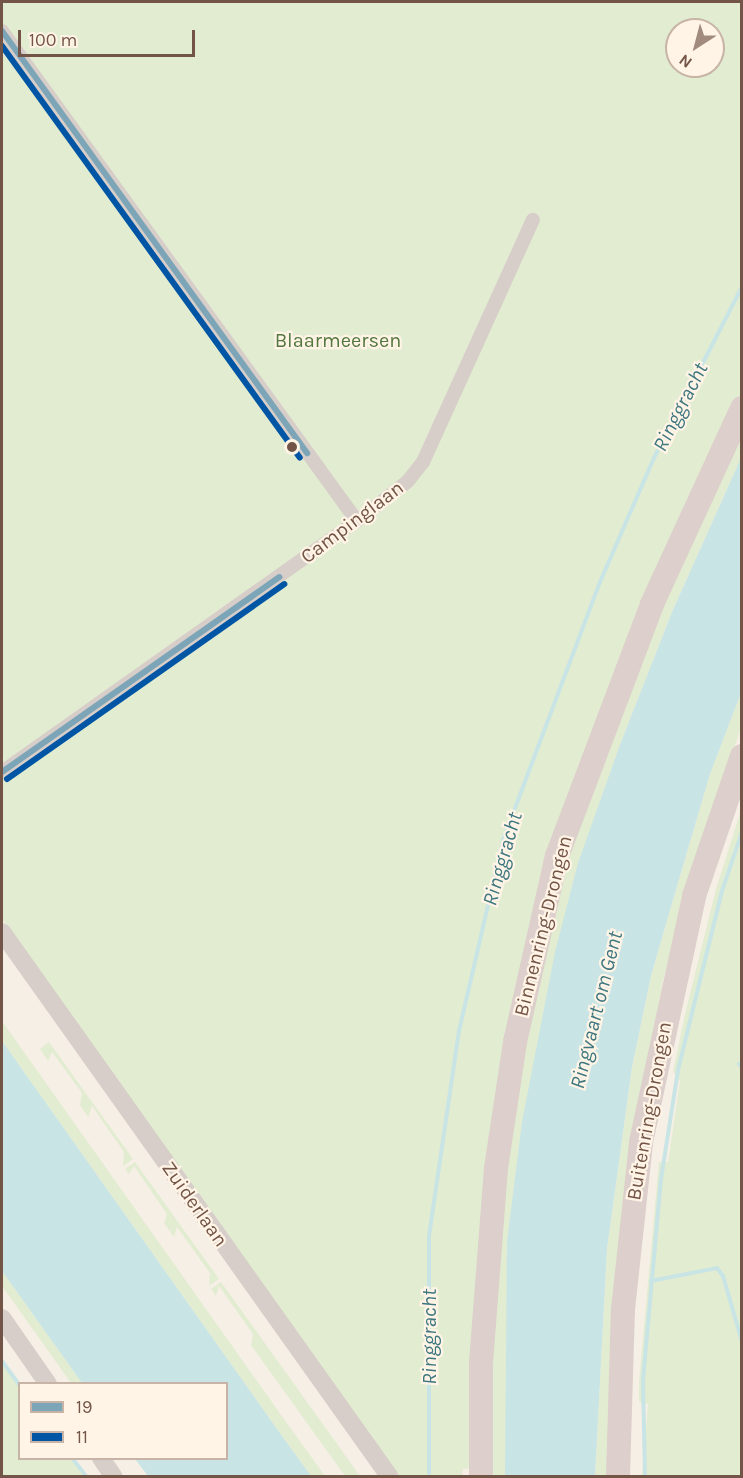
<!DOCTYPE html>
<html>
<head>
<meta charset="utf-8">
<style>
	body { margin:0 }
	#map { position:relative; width:743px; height:1478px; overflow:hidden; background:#f6efe6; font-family:Karla,sans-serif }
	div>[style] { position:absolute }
	.green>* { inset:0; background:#e2ecd1 }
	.water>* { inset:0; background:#c8e4e5 }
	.stream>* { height:4px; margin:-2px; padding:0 2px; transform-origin:2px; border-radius:2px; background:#c8e4e5 }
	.street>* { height:14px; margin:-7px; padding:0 7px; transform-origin:7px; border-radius:7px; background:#d7cec9 }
	.secondary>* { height:18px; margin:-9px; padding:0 9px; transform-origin:9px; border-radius:9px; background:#d7cec9 }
	.highway>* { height:24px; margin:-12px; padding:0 12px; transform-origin:12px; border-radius:12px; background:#ddcfcb }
	.bus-1>* { height:6px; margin:-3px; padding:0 3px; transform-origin:3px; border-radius:3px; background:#7da5b8 }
	.bus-2>* { height:6px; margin:-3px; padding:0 3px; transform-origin:3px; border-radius:3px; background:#0056a4 }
	.dots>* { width:16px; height:16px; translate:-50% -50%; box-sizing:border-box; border:3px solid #fff4e6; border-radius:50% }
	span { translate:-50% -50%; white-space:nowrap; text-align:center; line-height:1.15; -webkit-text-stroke:4.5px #fff4e6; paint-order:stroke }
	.park-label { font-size:20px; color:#53783f }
	.street-label { font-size:20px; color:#735547 }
	.water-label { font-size:21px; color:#3e7780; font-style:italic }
	.frame { position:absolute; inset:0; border:3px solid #735547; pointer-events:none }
	.legend { position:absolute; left:18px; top:1382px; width:210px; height:78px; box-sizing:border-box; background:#fff4e6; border:2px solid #c7b4a6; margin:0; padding:8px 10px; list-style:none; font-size:18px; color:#735547 }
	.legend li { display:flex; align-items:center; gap:12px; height:30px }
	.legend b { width:30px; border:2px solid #c7b4a6 }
	.north { position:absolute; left:665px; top:18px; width:60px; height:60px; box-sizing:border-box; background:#fff4e6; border:2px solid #c7b4a6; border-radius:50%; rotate:216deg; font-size:16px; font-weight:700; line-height:24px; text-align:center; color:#735547 }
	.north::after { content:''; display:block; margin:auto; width:21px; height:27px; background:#a18b7f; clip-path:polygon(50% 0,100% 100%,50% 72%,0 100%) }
	.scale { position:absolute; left:18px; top:30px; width:177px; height:27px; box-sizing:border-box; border:3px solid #735547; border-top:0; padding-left:8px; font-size:18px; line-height:21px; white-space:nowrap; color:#735547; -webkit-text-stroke:4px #fff4e6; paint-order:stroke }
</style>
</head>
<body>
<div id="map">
	<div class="green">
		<div style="clip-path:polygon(evenodd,2px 2px,741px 2px,741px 458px,672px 612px,621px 742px,505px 1476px,490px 1476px,489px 1466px,463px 1469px,462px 1476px,398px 1476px,2px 919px,2px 2px,677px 30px,713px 30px,713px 66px,677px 66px,677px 30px)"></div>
		<div style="clip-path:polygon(741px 693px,741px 728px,685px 895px,663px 981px,630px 1152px,609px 1476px,595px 1476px,607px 1249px,632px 1067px,651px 976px,675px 893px,710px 774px)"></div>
		<div style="clip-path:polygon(741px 810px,741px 1476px,642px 1476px,648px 1404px,639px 1402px,639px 1382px,659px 1162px,668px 1162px,680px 1081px,673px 1072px,686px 1010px,716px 889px)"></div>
		<div style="clip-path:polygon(2px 1021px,286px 1422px,325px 1476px,311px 1476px,277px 1429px,2px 1041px)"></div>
		<div style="clip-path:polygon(49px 1042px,133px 1159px,123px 1166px,124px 1152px,92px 1106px,88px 1117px,80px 1105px,82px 1093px,52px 1052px,48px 1061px,40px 1049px)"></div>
		<div style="clip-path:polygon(135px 1162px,219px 1279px,209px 1286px,210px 1273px,177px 1227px,174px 1237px,164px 1223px,167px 1214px,134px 1166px,129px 1174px,125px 1169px)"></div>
		<div style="clip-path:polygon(2px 1271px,82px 1383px,71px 1383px,2px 1286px)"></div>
		<div style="clip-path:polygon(221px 1282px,360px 1476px,345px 1476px,251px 1345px,253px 1334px,219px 1286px,216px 1296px,211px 1289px)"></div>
		<div style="clip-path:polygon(2px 1361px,19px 1386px,20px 1458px,73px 1459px,86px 1476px,2px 1476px)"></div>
	</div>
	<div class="water">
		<div style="clip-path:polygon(741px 458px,741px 693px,710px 774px,675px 893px,651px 976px,632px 1067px,607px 1249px,595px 1476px,505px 1476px,507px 1242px,522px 1122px,555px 952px,578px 863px,621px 742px,672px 612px)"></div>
		<div style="clip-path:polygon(2px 1041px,277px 1429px,311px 1476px,148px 1476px,135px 1459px,226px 1458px,226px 1384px,82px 1383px,2px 1271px)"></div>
	</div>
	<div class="stream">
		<div style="left:739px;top:1064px;width:4px;rotate:45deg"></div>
		<div style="left:651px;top:1281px;width:67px;rotate:-11.1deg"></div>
		<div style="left:717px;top:1268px;width:10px;rotate:53deg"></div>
		<div style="left:723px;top:1276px;width:69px;rotate:73.9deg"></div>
		<div style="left:2px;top:1361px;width:31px;rotate:54deg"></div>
		<div style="left:72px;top:1458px;width:23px;rotate:52deg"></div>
		<div style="left:429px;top:1473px;width:237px;rotate:-90deg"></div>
		<div style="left:429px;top:1236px;width:207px;rotate:-81.7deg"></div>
		<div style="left:459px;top:1031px;width:196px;rotate:-77deg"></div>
		<div style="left:503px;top:840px;width:276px;rotate:-69.4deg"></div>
		<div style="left:600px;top:582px;width:135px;rotate:-66.5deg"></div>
		<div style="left:654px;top:458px;width:192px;rotate:-62.8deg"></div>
		<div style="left:645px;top:1476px;width:96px;rotate:-91.2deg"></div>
		<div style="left:643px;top:1380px;width:202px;rotate:-84.9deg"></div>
		<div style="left:661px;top:1179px;width:110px;rotate:-81.1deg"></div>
		<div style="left:678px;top:1070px;width:184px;rotate:-76.2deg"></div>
		<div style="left:722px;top:891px;width:62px;rotate:-71.3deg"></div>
	</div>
	<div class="street">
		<div style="left:2px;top:31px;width:605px;rotate:54.08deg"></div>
		<div style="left:2px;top:772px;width:435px;rotate:-35.3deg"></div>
		<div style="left:357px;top:521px;width:65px;rotate:-38.1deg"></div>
		<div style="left:408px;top:481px;width:24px;rotate:-52deg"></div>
		<div style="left:423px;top:462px;width:266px;rotate:-65.6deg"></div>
	</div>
	<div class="secondary">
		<div style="left:2px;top:932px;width:668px;rotate:54.57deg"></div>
		<div style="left:2px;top:1318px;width:80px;rotate:55.1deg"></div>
		<div style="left:101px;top:1458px;width:22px;rotate:56deg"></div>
	</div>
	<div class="highway">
		<div style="left:481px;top:1476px;width:113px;rotate:-90deg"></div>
		<div style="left:481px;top:1363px;width:196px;rotate:-85.6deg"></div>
		<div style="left:496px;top:1168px;width:127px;rotate:-81.4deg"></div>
		<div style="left:515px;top:1042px;width:191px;rotate:-77.3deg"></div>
		<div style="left:557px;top:856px;width:269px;rotate:-69.3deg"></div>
		<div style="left:652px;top:604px;width:216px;rotate:-65.3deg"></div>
		<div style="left:618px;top:1476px;width:167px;rotate:-88.3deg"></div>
		<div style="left:623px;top:1309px;width:168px;rotate:-83.8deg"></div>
		<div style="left:641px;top:1142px;width:252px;rotate:-77.8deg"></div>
		<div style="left:694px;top:896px;width:148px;rotate:-71.1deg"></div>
	</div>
	<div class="bus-1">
		<div style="left:2px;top:31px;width:521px;rotate:54.14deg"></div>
		<div style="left:2px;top:772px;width:339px;rotate:-35.1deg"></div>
	</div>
	<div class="bus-2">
		<div style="left:2px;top:46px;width:508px;rotate:54.12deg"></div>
		<div style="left:7px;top:779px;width:339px;rotate:-35.1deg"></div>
	</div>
	<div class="dots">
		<div style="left:292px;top:447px;background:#735547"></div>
	</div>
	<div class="park-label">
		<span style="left:338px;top:340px">Blaarmeersen</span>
	</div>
	<div class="street-label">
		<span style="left:352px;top:522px;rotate:-37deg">Campinglaan</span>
		<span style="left:543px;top:926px;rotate:-76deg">Binnenring-Drongen</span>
		<span style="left:649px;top:1111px;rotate:-80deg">Buitenring-Drongen</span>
		<span style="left:195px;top:1204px;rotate:55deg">Zuiderlaan</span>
	</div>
	<div class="water-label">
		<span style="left:680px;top:407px;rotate:-63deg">Ringgracht</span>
		<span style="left:502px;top:859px;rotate:-74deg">Ringgracht</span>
		<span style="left:596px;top:1010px;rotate:-76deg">Ringvaart om Gent</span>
		<span style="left:429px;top:1337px;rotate:-90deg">Ringgracht</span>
	</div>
	<div class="frame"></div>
	<ul class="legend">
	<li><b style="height:8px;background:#7da5b8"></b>19</li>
	<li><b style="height:8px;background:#0056a4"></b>11</li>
	</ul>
	<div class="north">N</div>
	<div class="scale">100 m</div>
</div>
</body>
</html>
